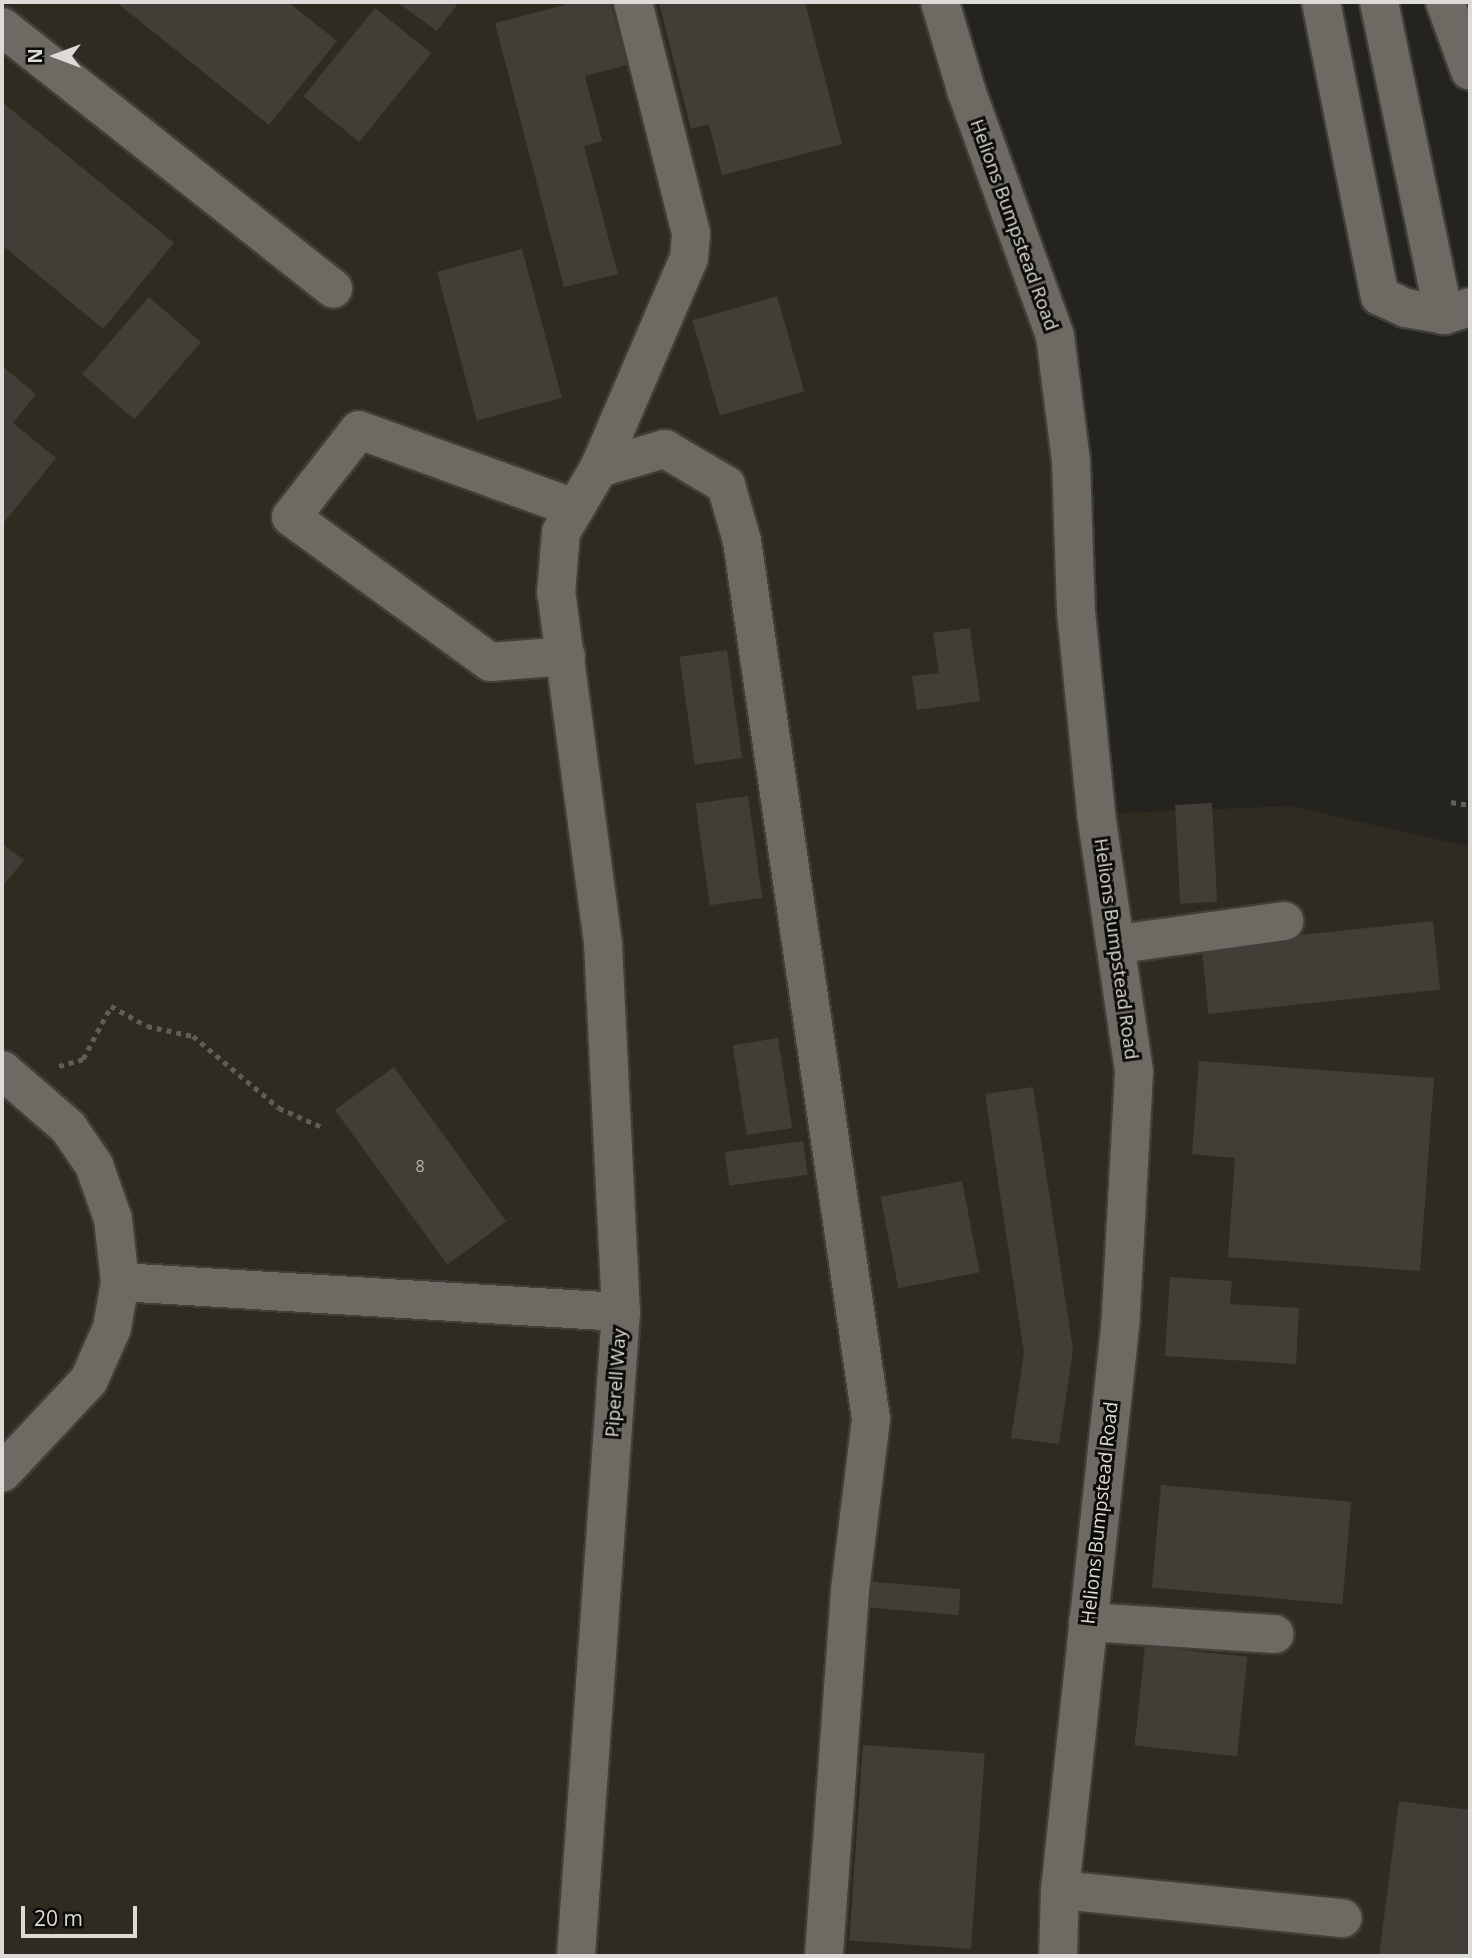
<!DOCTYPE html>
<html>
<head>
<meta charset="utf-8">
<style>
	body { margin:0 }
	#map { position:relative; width:1472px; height:1958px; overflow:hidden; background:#25231d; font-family:"Open Sans",sans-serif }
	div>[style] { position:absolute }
	.built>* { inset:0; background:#302b20 }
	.building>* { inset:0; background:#403e37; transform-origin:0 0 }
	.path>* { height:4.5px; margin-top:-2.25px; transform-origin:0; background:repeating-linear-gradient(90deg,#605e59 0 5px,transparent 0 10px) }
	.roads { filter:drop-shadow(2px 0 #403e39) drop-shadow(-2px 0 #403e39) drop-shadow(0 2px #403e39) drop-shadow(0 -2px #403e39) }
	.minor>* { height:38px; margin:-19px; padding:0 19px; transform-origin:19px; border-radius:19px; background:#6d6a63 }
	span { translate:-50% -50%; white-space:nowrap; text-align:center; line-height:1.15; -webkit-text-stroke:6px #0d0c09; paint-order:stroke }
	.number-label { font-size:16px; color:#b6b4af }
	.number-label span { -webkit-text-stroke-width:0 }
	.street-label { font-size:19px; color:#dddbd7 }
	.frame { position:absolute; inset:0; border:4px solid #dddbd7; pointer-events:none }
	.north { position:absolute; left:21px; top:21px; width:70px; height:70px; -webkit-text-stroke:5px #0d0c09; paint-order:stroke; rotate:270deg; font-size:19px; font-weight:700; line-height:28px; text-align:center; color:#dddbd7 }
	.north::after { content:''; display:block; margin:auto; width:24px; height:32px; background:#dddbd7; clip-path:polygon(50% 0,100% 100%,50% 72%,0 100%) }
	.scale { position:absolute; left:21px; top:1906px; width:116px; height:32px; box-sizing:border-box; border:4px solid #dddbd7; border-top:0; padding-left:9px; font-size:21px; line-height:24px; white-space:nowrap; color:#dddbd7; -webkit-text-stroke:5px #0d0c09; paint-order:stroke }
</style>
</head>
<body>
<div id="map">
	<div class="built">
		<div style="clip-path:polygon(2px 2px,927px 2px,1055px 336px,1096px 814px,1291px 806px,1470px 847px,1470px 1956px,2px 1956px)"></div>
	</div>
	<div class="building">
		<div style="clip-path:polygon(116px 2px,288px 2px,337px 41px,269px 125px)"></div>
		<div style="clip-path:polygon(397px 2px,459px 2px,437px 31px)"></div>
		<div style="clip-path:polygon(576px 2px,610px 2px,627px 65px,585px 76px,602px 141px,584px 146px,618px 274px,564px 287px,495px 23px)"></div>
		<div style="clip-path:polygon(659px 2px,805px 2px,842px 144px,722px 175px,709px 124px,691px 129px)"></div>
		<div style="left:375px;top:8px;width:72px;height:114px;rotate:39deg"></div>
		<div style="clip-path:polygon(2px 102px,174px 243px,103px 329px,2px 245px)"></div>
		<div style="left:522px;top:249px;width:154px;height:88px;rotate:75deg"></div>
		<div style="left:777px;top:296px;width:99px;height:88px;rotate:74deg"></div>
		<div style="left:149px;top:297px;width:69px;height:102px;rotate:41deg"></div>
		<div style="clip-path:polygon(2px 366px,36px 394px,13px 423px,56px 458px,2px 525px)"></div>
		<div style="clip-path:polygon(970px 628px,980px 701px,917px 710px,912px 676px,939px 673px,933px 633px)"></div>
		<div style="left:727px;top:650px;width:109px;height:48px;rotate:82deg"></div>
		<div style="left:748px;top:796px;width:103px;height:53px;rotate:82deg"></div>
		<div style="left:1212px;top:803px;width:99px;height:37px;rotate:87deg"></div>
		<div style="clip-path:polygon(2px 844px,24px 860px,2px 887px)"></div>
		<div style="left:1433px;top:921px;width:69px;height:233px;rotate:84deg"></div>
		<div style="left:778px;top:1038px;width:91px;height:46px;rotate:81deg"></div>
		<div style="clip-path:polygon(1199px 1061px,1434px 1078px,1420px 1271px,1228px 1257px,1235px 1158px,1192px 1154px)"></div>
		<div style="left:394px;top:1067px;width:191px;height:73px;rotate:54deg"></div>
		<div style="clip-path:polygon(1033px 1087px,1073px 1350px,1059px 1444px,1011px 1438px,1024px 1353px,985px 1094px)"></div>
		<div style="left:803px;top:1141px;width:34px;height:79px;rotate:82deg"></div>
		<div style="left:962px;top:1181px;width:93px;height:83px;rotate:79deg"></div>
		<div style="clip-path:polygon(1170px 1277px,1232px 1281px,1230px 1304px,1299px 1308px,1296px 1364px,1165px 1356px)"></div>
		<div style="left:1161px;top:1485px;width:191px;height:103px;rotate:5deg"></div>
		<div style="left:865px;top:1581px;width:96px;height:26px;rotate:5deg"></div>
		<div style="left:1145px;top:1646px;width:103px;height:100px;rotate:6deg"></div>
		<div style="left:863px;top:1745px;width:122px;height:196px;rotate:4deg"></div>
		<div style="clip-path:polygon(1399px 1801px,1470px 1810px,1470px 1956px,1379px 1956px)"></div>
	</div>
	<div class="path">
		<div style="left:1451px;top:802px;width:19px;rotate:9deg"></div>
		<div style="left:59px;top:1066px;width:25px;rotate:-16deg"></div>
		<div style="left:83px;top:1059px;width:60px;rotate:-62.2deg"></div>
		<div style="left:111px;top:1006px;width:41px;rotate:29.1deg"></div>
		<div style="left:147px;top:1026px;width:47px;rotate:12.3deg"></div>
		<div style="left:193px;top:1036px;width:112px;rotate:39.9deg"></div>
		<div style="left:279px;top:1108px;width:47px;rotate:23.8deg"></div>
	</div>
	<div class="roads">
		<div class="minor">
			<div style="left:940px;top:2px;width:92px;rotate:73.5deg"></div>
			<div style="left:966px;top:90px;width:262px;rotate:70.1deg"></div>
			<div style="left:1055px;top:336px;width:126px;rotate:82.7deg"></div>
			<div style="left:1071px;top:461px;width:151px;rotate:88.1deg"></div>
			<div style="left:1076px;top:612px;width:203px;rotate:84.3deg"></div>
			<div style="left:1096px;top:814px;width:261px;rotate:81.6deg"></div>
			<div style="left:1134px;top:1072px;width:255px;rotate:93.1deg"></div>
			<div style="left:1120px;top:1327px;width:566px;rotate:96.08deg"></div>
			<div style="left:1060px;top:1890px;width:66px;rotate:91.7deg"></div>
			<div style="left:1321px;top:2px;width:300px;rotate:78.7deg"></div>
			<div style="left:1380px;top:296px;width:29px;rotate:25deg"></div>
			<div style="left:1406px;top:308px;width:39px;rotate:10deg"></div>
			<div style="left:1444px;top:315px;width:27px;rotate:-17deg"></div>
			<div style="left:1379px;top:2px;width:320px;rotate:78.3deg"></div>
			<div style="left:1445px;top:2px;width:73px;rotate:70.1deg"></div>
			<div style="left:2px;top:27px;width:422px;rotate:38.3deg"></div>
			<div style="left:599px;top:468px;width:228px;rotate:-66.8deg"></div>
			<div style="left:689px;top:258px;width:25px;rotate:-85deg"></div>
			<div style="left:691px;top:233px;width:238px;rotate:-104.1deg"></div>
			<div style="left:566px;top:656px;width:76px;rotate:175.5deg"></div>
			<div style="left:490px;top:662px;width:246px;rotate:-143.9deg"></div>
			<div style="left:291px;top:517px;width:110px;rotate:-52deg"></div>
			<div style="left:359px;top:430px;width:230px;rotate:19.9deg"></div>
			<div style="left:1119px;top:944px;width:167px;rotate:-7.9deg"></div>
			<div style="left:2px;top:1070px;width:87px;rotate:40.8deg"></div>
			<div style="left:68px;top:1127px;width:46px;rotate:55.6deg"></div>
			<div style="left:94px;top:1165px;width:57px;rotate:70.6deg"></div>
			<div style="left:113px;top:1219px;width:63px;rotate:83.7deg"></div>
			<div style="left:120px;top:1282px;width:47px;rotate:99.9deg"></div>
			<div style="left:112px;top:1328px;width:57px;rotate:113.9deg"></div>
			<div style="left:89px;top:1380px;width:127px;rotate:133.1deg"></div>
			<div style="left:120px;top:1282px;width:502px;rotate:3.43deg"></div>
			<div style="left:621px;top:1312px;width:646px;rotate:94deg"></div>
			<div style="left:621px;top:1312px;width:369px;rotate:-92.8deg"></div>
			<div style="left:603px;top:943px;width:353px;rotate:-97.6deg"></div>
			<div style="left:556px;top:593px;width:61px;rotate:-85.3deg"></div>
			<div style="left:561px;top:532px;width:74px;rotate:-59.3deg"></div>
			<div style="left:599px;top:468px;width:69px;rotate:-16.1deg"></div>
			<div style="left:665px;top:449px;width:71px;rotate:30.5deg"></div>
			<div style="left:726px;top:485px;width:58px;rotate:74.1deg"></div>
			<div style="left:742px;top:541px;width:887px;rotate:81.64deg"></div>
			<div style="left:871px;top:1419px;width:173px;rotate:97deg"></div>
			<div style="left:850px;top:1591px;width:366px;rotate:94.1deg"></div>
			<div style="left:1088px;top:1622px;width:187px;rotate:3.7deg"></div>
			<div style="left:1060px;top:1890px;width:284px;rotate:5.7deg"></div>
		</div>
	</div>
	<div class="number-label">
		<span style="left:420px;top:1166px">8</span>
	</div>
	<div class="street-label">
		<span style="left:1014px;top:225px;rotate:70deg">Helions Bumpstead Road</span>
		<span style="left:1116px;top:949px;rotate:82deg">Helions Bumpstead Road</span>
		<span style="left:616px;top:1383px;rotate:-86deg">Piperell Way</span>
		<span style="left:1100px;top:1513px;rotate:-84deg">Helions Bumpstead Road</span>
	</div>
	<div class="frame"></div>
	<div class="north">N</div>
	<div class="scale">20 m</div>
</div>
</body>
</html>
